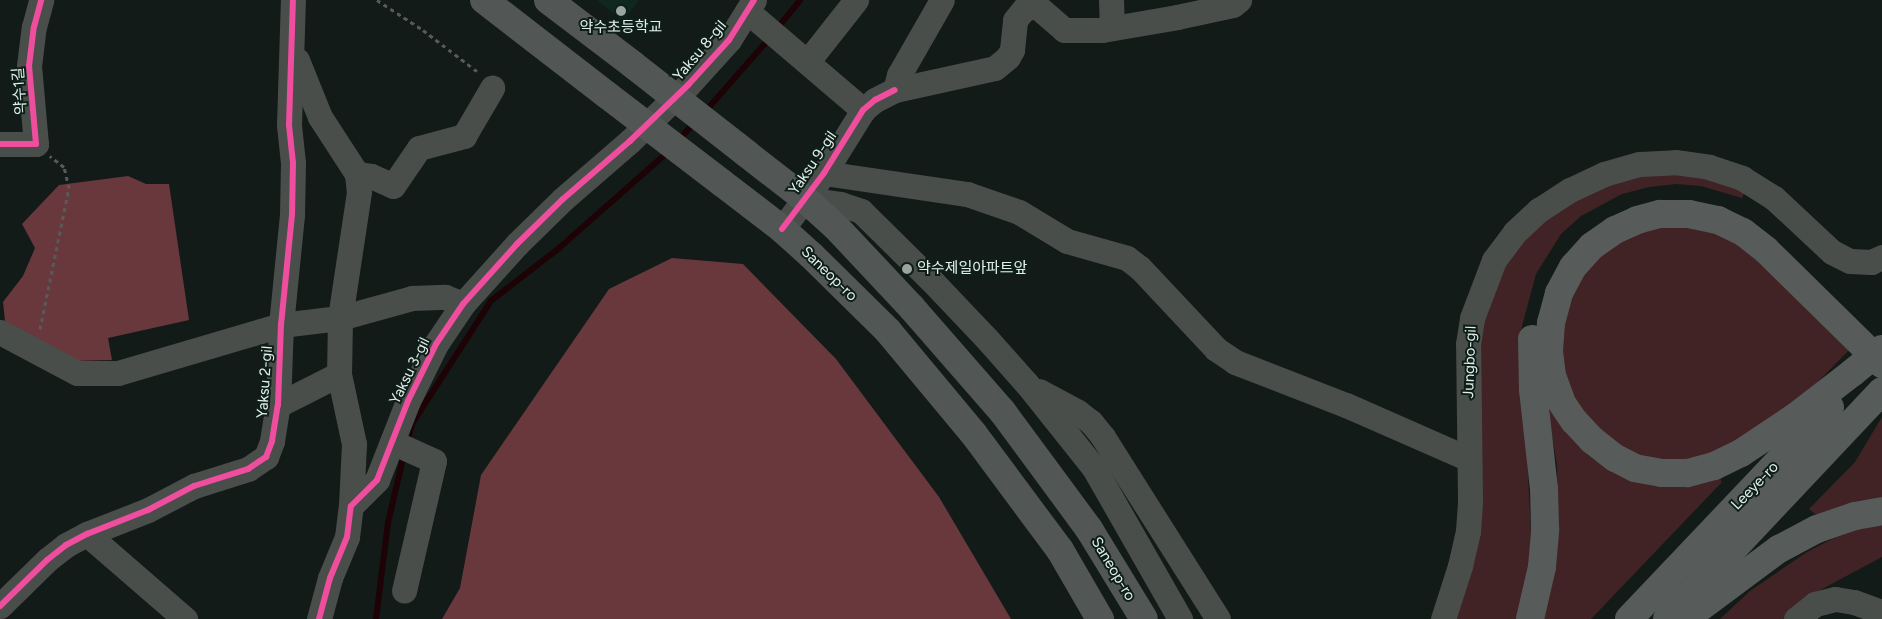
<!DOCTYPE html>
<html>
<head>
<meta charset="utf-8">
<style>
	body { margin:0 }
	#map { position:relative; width:1882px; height:619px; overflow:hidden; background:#121b18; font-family:Figtree,"Noto Sans KR",sans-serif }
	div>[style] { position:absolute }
	.built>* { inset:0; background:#102720 }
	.green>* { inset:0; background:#412326 }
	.forest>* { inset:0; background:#68383d }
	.stream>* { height:5.5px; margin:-2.75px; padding:0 2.75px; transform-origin:2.75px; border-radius:2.75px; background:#1d0206 }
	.path>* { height:3px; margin-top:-1.5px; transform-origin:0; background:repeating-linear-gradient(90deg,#565b59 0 4px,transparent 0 8px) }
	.minor>* { height:25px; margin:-12.5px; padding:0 12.5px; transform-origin:12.5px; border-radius:12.5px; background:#4a4e4b }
	.major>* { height:28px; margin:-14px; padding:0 14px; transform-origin:14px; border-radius:14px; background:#525654 }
	.highway>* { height:28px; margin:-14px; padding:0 14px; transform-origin:14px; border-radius:14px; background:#575c5a }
	.major-bridge>* { height:28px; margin:-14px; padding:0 14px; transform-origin:14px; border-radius:14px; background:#525654 }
	.highway-bridge>* { height:28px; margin:-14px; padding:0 14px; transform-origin:14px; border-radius:14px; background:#575c5a }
	.cycleway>* { height:6px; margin:-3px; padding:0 3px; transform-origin:3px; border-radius:3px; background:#ef4d9e }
	.dots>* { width:14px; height:14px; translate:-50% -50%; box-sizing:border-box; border:2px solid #0e1f19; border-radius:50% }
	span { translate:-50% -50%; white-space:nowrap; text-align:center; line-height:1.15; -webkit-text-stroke:4px #0e1f19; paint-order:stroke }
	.poi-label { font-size:15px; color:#e4efea }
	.left { translate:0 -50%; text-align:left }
	.street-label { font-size:15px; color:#e4efea }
</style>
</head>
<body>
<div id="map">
	<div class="built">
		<div style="clip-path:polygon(597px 0,639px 0,623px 21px)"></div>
	</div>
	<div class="green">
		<div style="clip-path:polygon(1673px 173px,1700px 176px,1745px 191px,1742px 198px,1701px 186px,1676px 184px,1649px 187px,1622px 194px,1581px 216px,1561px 234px,1536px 274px,1522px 326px,1519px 366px,1527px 453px,1531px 535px,1528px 580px,1519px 619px,1454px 619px,1479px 325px,1501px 270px,1521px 243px,1549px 216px,1579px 197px,1612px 182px,1643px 174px)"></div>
		<div style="clip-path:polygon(1675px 221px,1738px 239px,1851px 348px,1810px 390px,1778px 417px,1707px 457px,1666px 462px,1645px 458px,1610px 440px,1579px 411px,1560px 359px,1564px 301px,1608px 243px)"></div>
		<div style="clip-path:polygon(1548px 412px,1554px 412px,1576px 442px,1589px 456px,1607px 467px,1718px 475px,1722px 482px,1591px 619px,1543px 619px,1556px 566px,1558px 527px,1557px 465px)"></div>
		<div style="clip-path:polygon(1882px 417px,1882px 503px,1820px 518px,1809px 509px,1855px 462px)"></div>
		<div style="clip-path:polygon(1882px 525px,1882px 557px,1809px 596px,1783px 619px,1720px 619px,1750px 591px,1807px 552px,1830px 540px,1859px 529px)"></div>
	</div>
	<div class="forest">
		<div style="clip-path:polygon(128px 176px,146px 184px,169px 184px,189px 320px,108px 338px,112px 360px,71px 361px,5px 321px,3px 302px,23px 276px,35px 248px,22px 224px,59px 185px)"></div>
		<div style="clip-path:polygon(672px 258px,743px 264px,836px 359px,939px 497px,1011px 619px,442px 619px,460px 588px,481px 475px,609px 289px)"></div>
	</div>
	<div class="stream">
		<div style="left:776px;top:30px;width:38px;rotate:-51deg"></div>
		<div style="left:704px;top:113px;width:98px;rotate:-48.7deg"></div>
		<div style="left:679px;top:140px;width:23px;rotate:-49deg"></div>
		<div style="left:407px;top:442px;width:19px;rotate:-74deg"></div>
		<div style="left:412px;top:424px;width:146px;rotate:-57.3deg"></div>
		<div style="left:491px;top:301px;width:85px;rotate:-37.8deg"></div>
		<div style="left:558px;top:249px;width:148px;rotate:-41.4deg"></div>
		<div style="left:376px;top:619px;width:97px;rotate:-82.9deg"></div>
		<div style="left:388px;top:523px;width:71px;rotate:-76.9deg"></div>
	</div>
	<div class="path">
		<div style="left:377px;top:0;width:55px;rotate:33.1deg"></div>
		<div style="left:423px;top:30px;width:69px;rotate:37.4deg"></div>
		<div style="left:40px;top:329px;width:144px;rotate:-78.4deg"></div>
		<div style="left:69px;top:188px;width:22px;rotate:-103deg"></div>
		<div style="left:64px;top:167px;width:18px;rotate:-142deg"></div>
	</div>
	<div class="minor">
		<div style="left:1111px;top:0;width:28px;rotate:88deg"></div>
		<div style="left:747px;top:11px;width:153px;rotate:40.5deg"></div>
		<div style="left:297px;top:60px;width:61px;rotate:68deg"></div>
		<div style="left:320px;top:117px;width:68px;rotate:57deg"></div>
		<div style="left:357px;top:174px;width:18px;rotate:84deg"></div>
		<div style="left:359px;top:192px;width:127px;rotate:98.6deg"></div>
		<div style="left:340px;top:318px;width:56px;rotate:91deg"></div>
		<div style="left:339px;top:374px;width:72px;rotate:77.9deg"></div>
		<div style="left:354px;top:444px;width:62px;rotate:92.8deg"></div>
		<div style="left:808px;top:61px;width:78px;rotate:-51.8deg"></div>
		<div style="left:895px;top:90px;width:16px;rotate:-75deg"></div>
		<div style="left:899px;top:75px;width:86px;rotate:-60.2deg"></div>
		<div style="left:0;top:144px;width:36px"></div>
		<div style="left:36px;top:144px;width:78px;rotate:-95.1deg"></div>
		<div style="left:29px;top:66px;width:39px;rotate:-83deg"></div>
		<div style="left:34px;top:27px;width:28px;rotate:-75deg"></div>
		<div style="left:824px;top:173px;width:145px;rotate:8.4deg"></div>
		<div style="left:967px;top:194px;width:55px;rotate:19.1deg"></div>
		<div style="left:1019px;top:212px;width:56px;rotate:31.1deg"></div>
		<div style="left:1067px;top:241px;width:62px;rotate:15.8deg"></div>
		<div style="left:1127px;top:258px;width:16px;rotate:38deg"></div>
		<div style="left:1140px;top:268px;width:111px;rotate:46.8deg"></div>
		<div style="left:1216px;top:349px;width:23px;rotate:34deg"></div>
		<div style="left:1235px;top:362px;width:119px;rotate:21.2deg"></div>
		<div style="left:1346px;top:405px;width:134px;rotate:23.7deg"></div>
		<div style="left:357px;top:174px;width:14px;rotate:8deg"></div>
		<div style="left:371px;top:176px;width:24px;rotate:24deg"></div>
		<div style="left:393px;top:186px;width:46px;rotate:-55.6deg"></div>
		<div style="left:419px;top:148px;width:47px;rotate:-14.9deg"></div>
		<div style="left:464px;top:136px;width:56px;rotate:-59.7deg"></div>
		<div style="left:805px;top:199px;width:35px;rotate:8deg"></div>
		<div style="left:840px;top:204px;width:22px;rotate:18deg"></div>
		<div style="left:861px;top:211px;width:98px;rotate:44.6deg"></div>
		<div style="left:931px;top:280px;width:81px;rotate:46.5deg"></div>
		<div style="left:987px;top:339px;width:60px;rotate:48.4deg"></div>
		<div style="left:1027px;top:384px;width:107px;rotate:51.4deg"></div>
		<div style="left:1094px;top:468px;width:174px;rotate:60.3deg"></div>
		<div style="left:782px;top:229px;width:70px;rotate:-53.1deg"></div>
		<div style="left:824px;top:173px;width:74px;rotate:-58.2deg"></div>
		<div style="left:863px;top:110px;width:16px;rotate:-40deg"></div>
		<div style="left:875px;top:100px;width:22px;rotate:-27deg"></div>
		<div style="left:895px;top:90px;width:102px;rotate:-12.4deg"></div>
		<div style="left:995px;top:68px;width:17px;rotate:-40deg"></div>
		<div style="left:1008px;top:57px;width:8px;rotate:-60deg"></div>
		<div style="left:1012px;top:50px;width:30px;rotate:-84deg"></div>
		<div style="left:1015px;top:20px;width:14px;rotate:-51deg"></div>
		<div style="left:1024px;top:9px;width:11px;rotate:-15deg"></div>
		<div style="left:1035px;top:6px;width:4px;rotate:27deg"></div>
		<div style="left:1039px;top:8px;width:33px;rotate:41deg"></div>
		<div style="left:1064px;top:30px;width:38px"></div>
		<div style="left:1102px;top:30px;width:76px;rotate:-9.8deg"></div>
		<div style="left:1177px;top:17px;width:57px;rotate:-12.1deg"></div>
		<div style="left:1233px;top:5px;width:8px;rotate:-40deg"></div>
		<div style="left:0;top:332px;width:87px;rotate:28deg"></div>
		<div style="left:77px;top:373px;width:41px"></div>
		<div style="left:118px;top:373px;width:170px;rotate:-16.4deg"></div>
		<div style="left:281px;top:325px;width:59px;rotate:-6.8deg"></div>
		<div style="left:340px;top:318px;width:75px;rotate:-15.5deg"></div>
		<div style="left:412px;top:298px;width:33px;rotate:-2deg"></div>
		<div style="left:445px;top:297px;width:19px;rotate:21deg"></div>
		<div style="left:1039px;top:391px;width:44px;rotate:28.3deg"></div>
		<div style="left:1078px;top:412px;width:16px;rotate:38deg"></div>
		<div style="left:1091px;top:422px;width:19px;rotate:51deg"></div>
		<div style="left:1103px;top:437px;width:215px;rotate:57.7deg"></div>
		<div style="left:278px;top:405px;width:68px;rotate:-26.9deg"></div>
		<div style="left:392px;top:442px;width:46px;rotate:24.3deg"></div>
		<div style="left:434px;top:461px;width:133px;rotate:103deg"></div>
		<div style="left:87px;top:534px;width:130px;rotate:40.9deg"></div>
		<div style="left:0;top:606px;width:66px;rotate:-44.4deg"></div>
		<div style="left:47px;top:560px;width:24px;rotate:-38deg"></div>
		<div style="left:66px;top:545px;width:24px;rotate:-28deg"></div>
		<div style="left:87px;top:534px;width:66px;rotate:-21.5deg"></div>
		<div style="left:148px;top:510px;width:52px;rotate:-27.6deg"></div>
		<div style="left:194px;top:486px;width:57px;rotate:-17.5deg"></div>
		<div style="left:248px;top:469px;width:22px;rotate:-34deg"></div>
		<div style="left:266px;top:457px;width:17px;rotate:-69deg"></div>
		<div style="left:272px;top:441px;width:36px;rotate:-81deg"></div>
		<div style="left:278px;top:405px;width:80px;rotate:-87.9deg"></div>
		<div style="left:281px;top:325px;width:111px;rotate:-84.3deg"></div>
		<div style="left:292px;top:215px;width:52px;rotate:-88.9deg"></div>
		<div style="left:293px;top:163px;width:38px;rotate:-96deg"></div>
		<div style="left:289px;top:125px;width:125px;rotate:-88.2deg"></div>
		<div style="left:319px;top:619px;width:42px;rotate:-75deg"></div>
		<div style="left:330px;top:578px;width:44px;rotate:-67.5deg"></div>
		<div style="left:347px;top:537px;width:31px;rotate:-83deg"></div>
		<div style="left:351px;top:506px;width:37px;rotate:-45deg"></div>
		<div style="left:377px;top:480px;width:85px;rotate:-68.6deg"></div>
		<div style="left:408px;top:401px;width:64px;rotate:-63.8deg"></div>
		<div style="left:436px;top:344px;width:48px;rotate:-56deg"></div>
		<div style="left:463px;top:304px;width:81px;rotate:-48deg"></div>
		<div style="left:517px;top:244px;width:64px;rotate:-44.4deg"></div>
		<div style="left:563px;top:199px;width:89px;rotate:-40.9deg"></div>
		<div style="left:630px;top:141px;width:81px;rotate:-44deg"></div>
		<div style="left:688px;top:85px;width:61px;rotate:-47.7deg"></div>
		<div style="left:729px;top:40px;width:47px;rotate:-58deg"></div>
		<div style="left:1443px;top:619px;width:56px;rotate:-72.2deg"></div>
		<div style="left:1460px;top:566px;width:36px;rotate:-77deg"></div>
		<div style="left:1468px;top:531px;width:31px;rotate:-86deg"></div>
		<div style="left:1470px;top:500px;width:156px;rotate:-90.7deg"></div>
		<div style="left:1468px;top:344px;width:26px;rotate:-81deg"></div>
		<div style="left:1472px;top:318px;width:62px;rotate:-69.2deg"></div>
		<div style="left:1494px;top:260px;width:35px;rotate:-53deg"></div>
		<div style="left:1515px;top:232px;width:33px;rotate:-43deg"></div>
		<div style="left:1539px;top:210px;width:37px;rotate:-33deg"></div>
		<div style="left:1570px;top:190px;width:38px;rotate:-25deg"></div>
		<div style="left:1604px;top:174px;width:37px;rotate:-16deg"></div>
		<div style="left:1640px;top:164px;width:35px;rotate:-3deg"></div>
		<div style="left:1675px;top:162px;width:34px;rotate:8deg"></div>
		<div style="left:1709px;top:167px;width:35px;rotate:18deg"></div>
		<div style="left:1742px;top:178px;width:38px;rotate:32deg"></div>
		<div style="left:1774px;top:198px;width:79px;rotate:43deg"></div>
		<div style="left:1832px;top:252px;width:20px;rotate:27deg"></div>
		<div style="left:1850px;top:261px;width:21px;rotate:3deg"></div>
		<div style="left:1871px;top:262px;width:12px;rotate:-24deg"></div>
		<div style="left:1796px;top:619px;width:24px;rotate:-38deg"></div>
		<div style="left:1815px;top:604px;width:21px;rotate:-14deg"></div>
		<div style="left:1835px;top:599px;width:19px;rotate:9deg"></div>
		<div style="left:1854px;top:602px;width:30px;rotate:20deg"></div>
	</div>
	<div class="major">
		<div style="left:484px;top:0;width:155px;rotate:37.7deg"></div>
		<div style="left:548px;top:0;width:106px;rotate:37.3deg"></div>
		<div style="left:747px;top:154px;width:73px;rotate:37.8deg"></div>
		<div style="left:805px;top:199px;width:42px;rotate:42.1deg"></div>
		<div style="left:836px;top:227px;width:111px;rotate:46.8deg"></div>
		<div style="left:912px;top:308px;width:137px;rotate:48.9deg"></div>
		<div style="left:1002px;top:411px;width:147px;rotate:53.6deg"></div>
		<div style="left:1089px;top:529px;width:105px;rotate:58.6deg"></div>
		<div style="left:722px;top:183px;width:76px;rotate:37.5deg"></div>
		<div style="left:782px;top:229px;width:39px;rotate:42deg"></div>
		<div style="left:811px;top:255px;width:108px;rotate:44.6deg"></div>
		<div style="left:888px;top:331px;width:133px;rotate:50.2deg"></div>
		<div style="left:973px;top:433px;width:146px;rotate:53.4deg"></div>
		<div style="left:1060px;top:550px;width:80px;rotate:59.9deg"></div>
	</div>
	<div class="highway">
		<div style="left:1852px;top:373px;width:72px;rotate:142.3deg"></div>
		<div style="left:1795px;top:417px;width:65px;rotate:146.3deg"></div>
		<div style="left:1741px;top:453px;width:30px;rotate:154deg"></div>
		<div style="left:1714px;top:466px;width:28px;rotate:165deg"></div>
		<div style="left:1687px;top:473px;width:25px;rotate:180deg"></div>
		<div style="left:1662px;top:473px;width:27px;rotate:-170deg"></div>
		<div style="left:1635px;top:468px;width:22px;rotate:-153deg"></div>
		<div style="left:1615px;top:458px;width:29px;rotate:-142deg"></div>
		<div style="left:1592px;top:440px;width:26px;rotate:-133deg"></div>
		<div style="left:1574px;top:421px;width:22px;rotate:-124deg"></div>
		<div style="left:1562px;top:403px;width:29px;rotate:-110deg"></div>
		<div style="left:1552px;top:376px;width:25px;rotate:-97deg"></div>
		<div style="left:1549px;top:351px;width:28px;rotate:-86deg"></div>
		<div style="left:1551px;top:323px;width:31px;rotate:-75deg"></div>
		<div style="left:1559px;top:293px;width:30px;rotate:-62deg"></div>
		<div style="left:1573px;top:267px;width:28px;rotate:-48deg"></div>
		<div style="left:1592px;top:246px;width:28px;rotate:-35deg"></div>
		<div style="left:1615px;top:230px;width:24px;rotate:-24deg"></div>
		<div style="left:1637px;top:220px;width:24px;rotate:-15deg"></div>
		<div style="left:1660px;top:214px;width:29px"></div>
		<div style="left:1689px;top:214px;width:30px;rotate:12deg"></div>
		<div style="left:1718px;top:220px;width:28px;rotate:26deg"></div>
		<div style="left:1743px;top:232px;width:29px;rotate:38deg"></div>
		<div style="left:1766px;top:250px;width:163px;rotate:44.5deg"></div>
		<div style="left:1690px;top:615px;width:111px;rotate:-36.6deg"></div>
		<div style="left:1779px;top:549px;width:43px;rotate:-27.8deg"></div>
		<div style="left:1817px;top:529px;width:40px;rotate:-18.9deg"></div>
		<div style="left:1855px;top:516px;width:27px;rotate:-10deg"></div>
		<div style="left:1530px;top:619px;width:53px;rotate:-77deg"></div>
		<div style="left:1542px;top:567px;width:38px;rotate:-85deg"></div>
		<div style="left:1545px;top:529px;width:40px;rotate:-91.4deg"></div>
		<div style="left:1544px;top:489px;width:100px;rotate:-96.3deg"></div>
		<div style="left:1533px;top:390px;width:51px;rotate:-91.1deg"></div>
		<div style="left:1629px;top:619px;width:292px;rotate:-46.5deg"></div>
		<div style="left:1667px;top:619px;width:313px;rotate:-46.7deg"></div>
	</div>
	<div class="major-bridge">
		<div style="left:632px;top:64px;width:146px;rotate:38deg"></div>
		<div style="left:607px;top:95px;width:145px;rotate:37.4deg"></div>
	</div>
	<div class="highway-bridge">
		<div style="left:1852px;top:373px;width:38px;rotate:-39deg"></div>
	</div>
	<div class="cycleway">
		<div style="left:0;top:144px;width:36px"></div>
		<div style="left:36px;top:144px;width:78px;rotate:-95.1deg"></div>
		<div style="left:29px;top:66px;width:39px;rotate:-83deg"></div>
		<div style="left:34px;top:27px;width:28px;rotate:-75deg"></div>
		<div style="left:782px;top:229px;width:70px;rotate:-53.1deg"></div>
		<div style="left:824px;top:173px;width:74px;rotate:-58.2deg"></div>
		<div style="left:863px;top:110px;width:16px;rotate:-40deg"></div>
		<div style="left:875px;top:100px;width:22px;rotate:-27deg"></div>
		<div style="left:0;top:606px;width:66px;rotate:-44.4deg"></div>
		<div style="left:47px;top:560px;width:24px;rotate:-38deg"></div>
		<div style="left:66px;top:545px;width:24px;rotate:-28deg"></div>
		<div style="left:87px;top:534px;width:66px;rotate:-21.5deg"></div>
		<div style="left:148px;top:510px;width:52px;rotate:-27.6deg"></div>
		<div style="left:194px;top:486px;width:57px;rotate:-17.5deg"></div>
		<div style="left:248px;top:469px;width:22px;rotate:-34deg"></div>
		<div style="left:266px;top:457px;width:17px;rotate:-69deg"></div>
		<div style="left:272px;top:441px;width:36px;rotate:-81deg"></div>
		<div style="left:278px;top:405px;width:80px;rotate:-87.9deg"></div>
		<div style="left:281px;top:325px;width:111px;rotate:-84.3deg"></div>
		<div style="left:292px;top:215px;width:52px;rotate:-88.9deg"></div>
		<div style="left:293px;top:163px;width:38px;rotate:-96deg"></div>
		<div style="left:289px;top:125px;width:125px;rotate:-88.2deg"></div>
		<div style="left:319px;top:619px;width:42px;rotate:-75deg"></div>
		<div style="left:330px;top:578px;width:44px;rotate:-67.5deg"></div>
		<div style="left:347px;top:537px;width:31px;rotate:-83deg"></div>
		<div style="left:351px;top:506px;width:37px;rotate:-45deg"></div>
		<div style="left:377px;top:480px;width:85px;rotate:-68.6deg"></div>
		<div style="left:408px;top:401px;width:64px;rotate:-63.8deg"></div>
		<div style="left:436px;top:344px;width:48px;rotate:-56deg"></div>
		<div style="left:463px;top:304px;width:81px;rotate:-48deg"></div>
		<div style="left:517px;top:244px;width:64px;rotate:-44.4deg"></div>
		<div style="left:563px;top:199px;width:89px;rotate:-40.9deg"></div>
		<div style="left:630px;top:141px;width:81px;rotate:-44deg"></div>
		<div style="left:688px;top:85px;width:61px;rotate:-47.7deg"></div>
		<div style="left:729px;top:40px;width:47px;rotate:-58deg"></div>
	</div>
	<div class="dots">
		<div style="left:621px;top:11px;background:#9aa5a0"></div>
		<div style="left:907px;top:269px;background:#9aa5a0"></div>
	</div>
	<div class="poi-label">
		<span style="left:621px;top:28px">약수초등학교</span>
		<span class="left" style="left:917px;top:269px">약수제일아파트앞</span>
	</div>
	<div class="street-label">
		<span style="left:700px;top:51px;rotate:-50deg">Yaksu 8-gil</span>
		<span style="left:20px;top:91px;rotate:-94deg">약수1길</span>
		<span style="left:813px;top:163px;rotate:-56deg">Yaksu 9-gil</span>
		<span style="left:829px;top:274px;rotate:44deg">Saneop-ro</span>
		<span style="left:1470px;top:362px;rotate:-88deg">Jungbo-gil</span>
		<span style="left:410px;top:371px;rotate:-64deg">Yaksu 3-gil</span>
		<span style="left:265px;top:382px;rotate:-86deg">Yaksu 2-gil</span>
		<span style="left:1755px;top:486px;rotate:-46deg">Leeye-ro</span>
		<span style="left:1113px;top:569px;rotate:59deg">Saneop-ro</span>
	</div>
</div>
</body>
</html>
